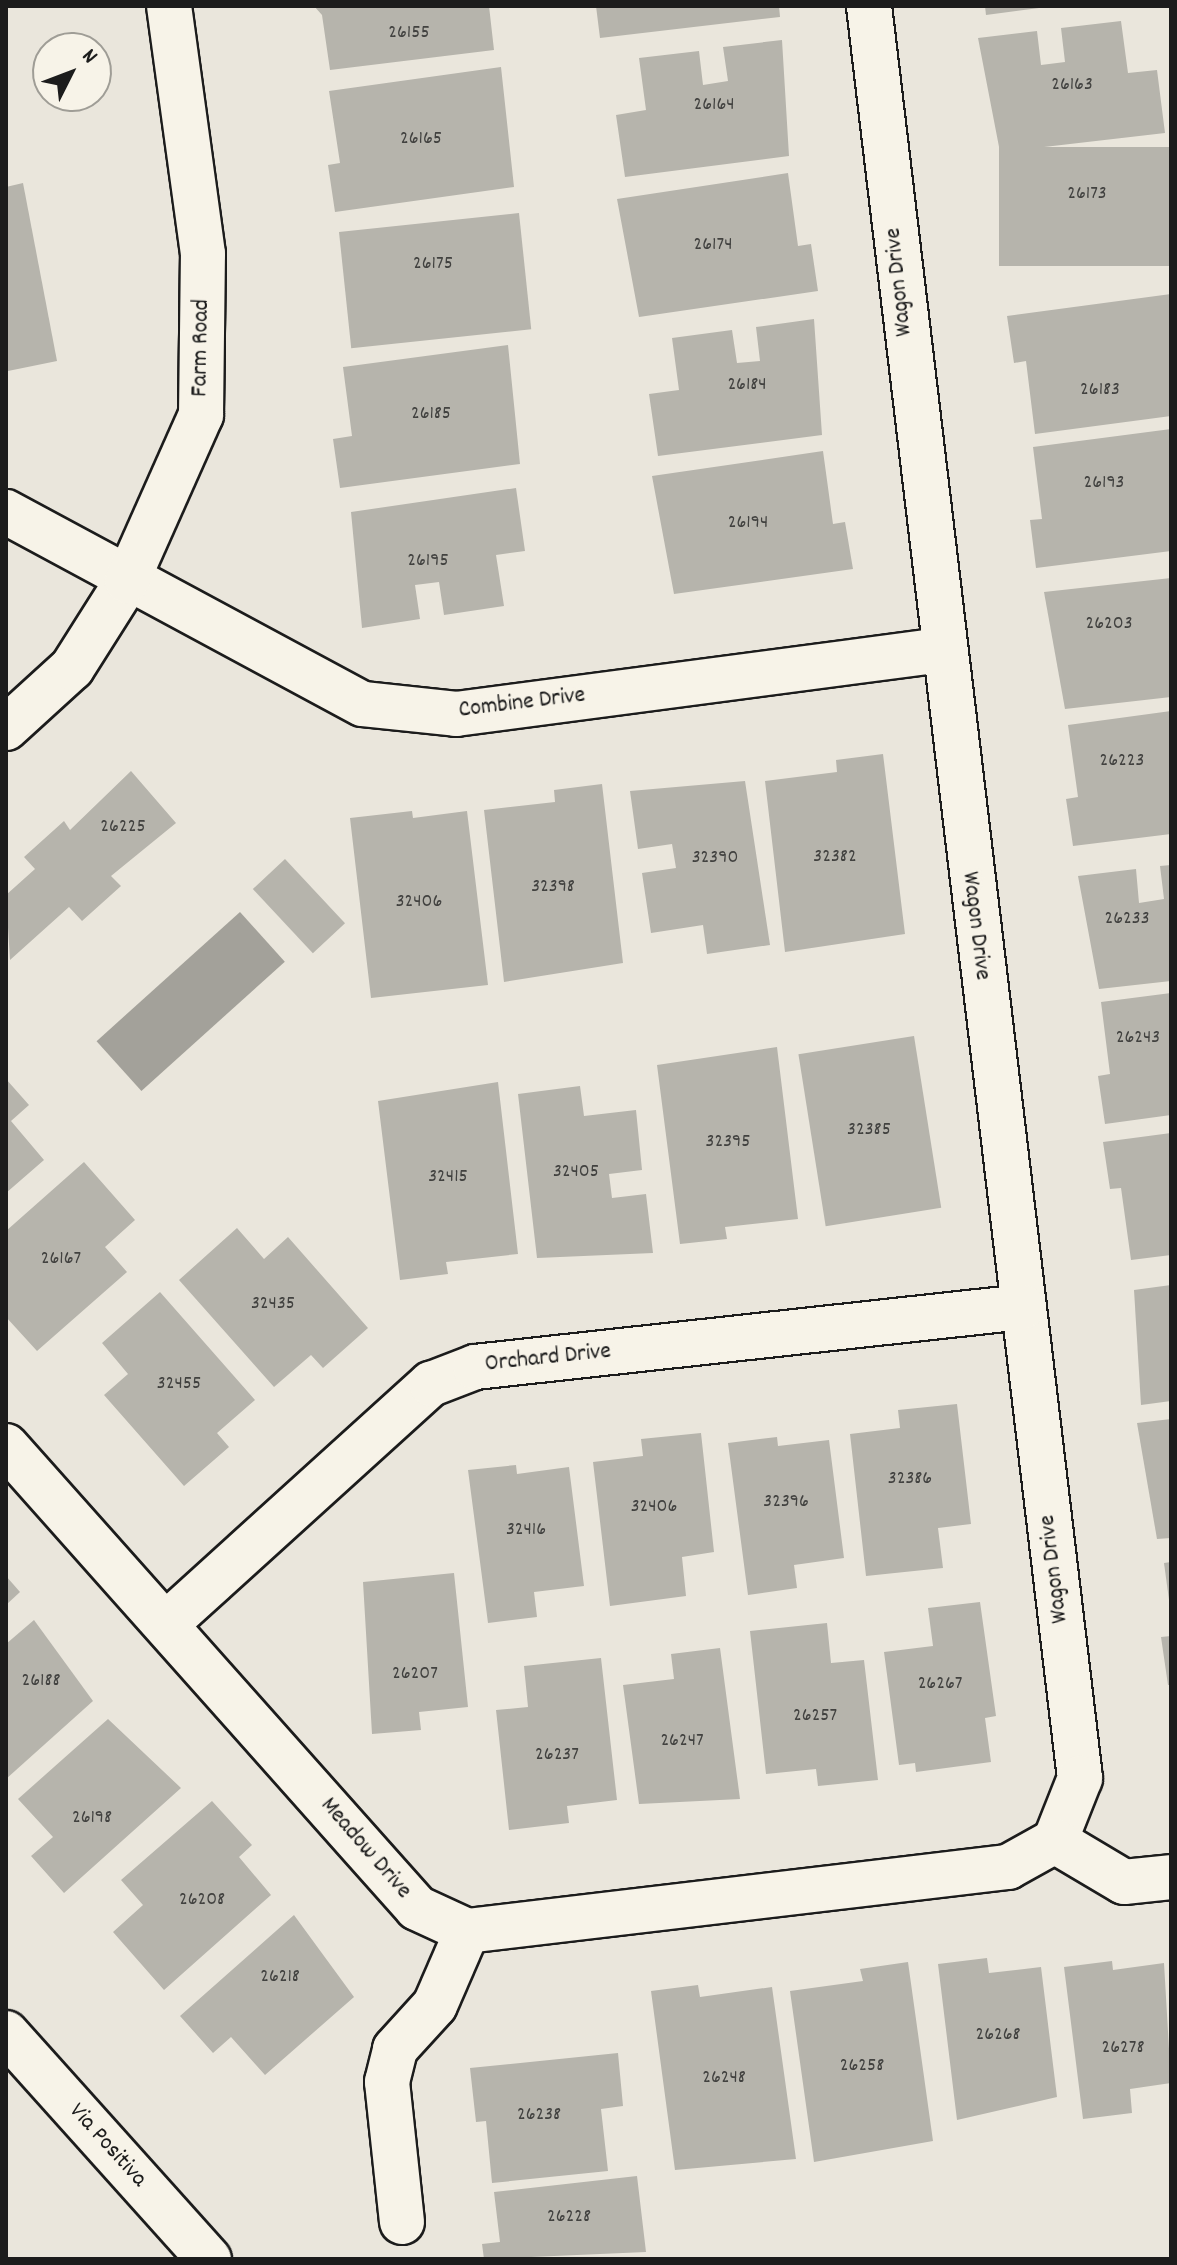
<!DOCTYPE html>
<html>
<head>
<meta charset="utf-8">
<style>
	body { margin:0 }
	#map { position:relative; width:1177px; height:2265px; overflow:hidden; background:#eae6dc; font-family:Dekko,sans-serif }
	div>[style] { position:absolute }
	.water>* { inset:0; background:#a3a19a; transform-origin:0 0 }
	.building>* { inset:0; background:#b6b4ac; transform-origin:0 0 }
	.roads { filter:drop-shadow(2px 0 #1c1c1c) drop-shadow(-2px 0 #1c1c1c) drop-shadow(0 2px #1c1c1c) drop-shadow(0 -2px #1c1c1c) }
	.minor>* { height:44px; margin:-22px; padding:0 22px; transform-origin:22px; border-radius:22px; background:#f7f3e8 }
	span { translate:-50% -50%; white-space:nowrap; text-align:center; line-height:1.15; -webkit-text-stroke:6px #f7f3e8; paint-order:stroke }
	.number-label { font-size:20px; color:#424240 }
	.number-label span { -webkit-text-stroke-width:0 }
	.street-label { font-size:24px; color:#1c1c1c }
	.frame { position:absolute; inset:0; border:8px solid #1c1c1c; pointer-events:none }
	.north { position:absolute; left:32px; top:32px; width:80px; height:80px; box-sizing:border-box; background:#f7f3e8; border:2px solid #9f9d96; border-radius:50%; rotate:48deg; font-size:22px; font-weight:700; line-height:32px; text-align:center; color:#1c1c1c }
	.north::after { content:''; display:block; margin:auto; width:28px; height:36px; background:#1c1c1c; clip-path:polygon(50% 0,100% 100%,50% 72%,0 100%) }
</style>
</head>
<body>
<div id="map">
	<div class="water">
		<div style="left:240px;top:912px;width:67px;height:193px;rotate:48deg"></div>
	</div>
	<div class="building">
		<div style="clip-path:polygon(314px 6px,489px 6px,494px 50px,330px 70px,322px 15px)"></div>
		<div style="clip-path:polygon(596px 6px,779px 6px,780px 17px,600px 38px)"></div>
		<div style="clip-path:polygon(985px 6px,1039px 6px,1039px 8px,986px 15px)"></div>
		<div style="clip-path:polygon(1121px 21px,1128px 73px,1157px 70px,1165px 133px,1000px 152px,978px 38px,1037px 31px,1041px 65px,1065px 62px,1061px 28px)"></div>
		<div style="clip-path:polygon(782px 40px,789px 156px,625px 177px,616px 115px,646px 110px,639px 58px,699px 51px,703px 85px,728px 81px,723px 47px)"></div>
		<div style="clip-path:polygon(501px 67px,514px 187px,335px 212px,328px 165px,340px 163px,329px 91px)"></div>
		<div style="left:1171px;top:147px;width:119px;height:172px;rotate:90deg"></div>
		<div style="clip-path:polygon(788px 173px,798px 246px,811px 244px,818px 291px,639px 317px,617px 199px)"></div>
		<div style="clip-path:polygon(23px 183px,57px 361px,8px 371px,6px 187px)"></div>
		<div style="left:519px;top:213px;width:117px;height:181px;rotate:84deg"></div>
		<div style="clip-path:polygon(1171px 294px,1171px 416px,1035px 434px,1026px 361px,1014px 363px,1007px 316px)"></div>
		<div style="clip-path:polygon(814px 319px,822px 435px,658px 456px,649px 394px,679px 390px,672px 338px,732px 330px,737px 363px,760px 361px,756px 327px)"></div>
		<div style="clip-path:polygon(508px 345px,520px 464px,340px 488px,333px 439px,352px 436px,343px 367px)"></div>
		<div style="clip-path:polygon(1171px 429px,1171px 551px,1036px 568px,1030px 520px,1042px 519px,1033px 447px)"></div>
		<div style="clip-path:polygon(823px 451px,833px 524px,845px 522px,853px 569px,674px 594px,652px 476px)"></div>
		<div style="clip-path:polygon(516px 488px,525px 551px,496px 555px,504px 606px,444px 615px,439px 582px,415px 585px,420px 619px,362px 628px,351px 512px)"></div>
		<div style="clip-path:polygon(1171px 578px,1171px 697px,1065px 709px,1044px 592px)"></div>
		<div style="clip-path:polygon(1171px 711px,1171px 834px,1073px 846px,1066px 799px,1078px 797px,1068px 725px)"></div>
		<div style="clip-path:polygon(883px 754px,905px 934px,785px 952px,765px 781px,837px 772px,836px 760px)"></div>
		<div style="clip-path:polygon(131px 771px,176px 823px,111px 876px,121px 886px,82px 921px,69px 907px,10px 960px,6px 895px,35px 869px,24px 857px,64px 821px,70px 830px)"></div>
		<div style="clip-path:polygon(745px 781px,770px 945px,707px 954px,703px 925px,651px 933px,642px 873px,676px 868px,672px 844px,638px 849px,630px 791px)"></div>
		<div style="clip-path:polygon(602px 784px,623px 963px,504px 982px,484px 810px,555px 802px,554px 790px)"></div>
		<div style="clip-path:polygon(412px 811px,413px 818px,467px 811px,488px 985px,371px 998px,350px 818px)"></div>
		<div style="left:285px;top:859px;width:88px;height:44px;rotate:47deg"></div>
		<div style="clip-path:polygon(1171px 865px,1171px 981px,1099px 989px,1078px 876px,1136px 869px,1139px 903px,1164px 899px,1160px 866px)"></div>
		<div style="clip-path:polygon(1171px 993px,1171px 1115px,1105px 1124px,1098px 1076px,1110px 1074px,1101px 1002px)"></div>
		<div style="left:914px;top:1036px;width:174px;height:117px;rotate:81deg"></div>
		<div style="clip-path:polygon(777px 1047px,798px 1219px,725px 1227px,727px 1239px,680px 1244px,657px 1065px)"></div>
		<div style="clip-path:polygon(6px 1079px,29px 1105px,11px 1121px,44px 1160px,6px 1193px)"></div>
		<div style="clip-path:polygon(498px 1082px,518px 1254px,446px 1262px,448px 1274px,400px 1280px,378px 1101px)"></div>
		<div style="clip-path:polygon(580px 1086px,584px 1116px,636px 1110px,642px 1170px,609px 1174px,612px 1198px,646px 1194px,653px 1253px,537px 1258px,518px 1094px)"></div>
		<div style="clip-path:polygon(1171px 1133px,1171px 1255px,1131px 1260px,1121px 1188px,1110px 1189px,1103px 1142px)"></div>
		<div style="clip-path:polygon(84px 1162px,135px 1220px,105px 1247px,127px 1272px,37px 1351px,6px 1317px,6px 1231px)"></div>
		<div style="clip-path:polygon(237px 1228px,264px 1259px,288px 1237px,368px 1328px,323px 1368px,311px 1355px,274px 1387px,179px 1280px)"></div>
		<div style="clip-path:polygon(1171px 1285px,1171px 1401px,1141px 1405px,1134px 1290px)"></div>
		<div style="clip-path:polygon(160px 1292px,255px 1400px,217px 1433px,229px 1447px,184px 1486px,104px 1395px,128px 1374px,102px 1343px)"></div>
		<div style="clip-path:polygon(957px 1404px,971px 1524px,938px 1528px,943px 1568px,866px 1576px,850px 1434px,900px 1428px,898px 1410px)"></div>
		<div style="clip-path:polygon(1171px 1419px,1171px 1538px,1157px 1539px,1137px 1423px)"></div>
		<div style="clip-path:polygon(701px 1433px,714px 1552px,682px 1557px,686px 1596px,610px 1606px,593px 1462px,643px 1456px,641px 1439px)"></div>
		<div style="clip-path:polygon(777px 1437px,778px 1446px,829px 1440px,844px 1558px,794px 1565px,797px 1588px,748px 1595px,728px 1443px)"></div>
		<div style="clip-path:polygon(516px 1465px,517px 1474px,569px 1467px,584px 1586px,534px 1592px,537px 1617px,488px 1623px,468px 1470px)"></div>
		<div style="clip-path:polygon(1171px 1562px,1171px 1599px,1169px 1600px,1164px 1563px)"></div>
		<div style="clip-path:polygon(454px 1573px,468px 1707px,419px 1712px,421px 1730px,372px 1734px,363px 1582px)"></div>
		<div style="clip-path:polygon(6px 1576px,20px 1592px,6px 1605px)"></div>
		<div style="clip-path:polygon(980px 1602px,996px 1716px,985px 1718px,991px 1762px,916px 1772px,915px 1763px,899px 1765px,884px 1652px,933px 1646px,928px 1608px)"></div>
		<div style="clip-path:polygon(34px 1620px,93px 1701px,6px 1779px,6px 1644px)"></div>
		<div style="clip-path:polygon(827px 1623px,831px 1663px,864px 1660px,878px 1780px,818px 1786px,816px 1769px,766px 1774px,750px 1631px)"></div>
		<div style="clip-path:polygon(1171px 1636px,1171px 1685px,1168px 1685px,1161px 1637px)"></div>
		<div style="clip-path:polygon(720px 1648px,740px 1799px,639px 1804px,623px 1685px,674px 1679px,671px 1654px)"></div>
		<div style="clip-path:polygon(601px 1658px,617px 1800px,567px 1806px,569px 1823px,509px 1830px,496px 1710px,528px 1707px,524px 1666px)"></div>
		<div style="clip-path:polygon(108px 1719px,181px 1788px,64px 1893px,31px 1856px,53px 1837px,18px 1799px)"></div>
		<div style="clip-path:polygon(212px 1801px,252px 1845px,239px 1857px,271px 1895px,164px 1990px,113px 1932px,143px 1905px,121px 1880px)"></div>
		<div style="clip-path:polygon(294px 1915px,354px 1997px,265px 2075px,231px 2037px,213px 2053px,180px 2016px)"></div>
		<div style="clip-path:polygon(987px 1958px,989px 1973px,1041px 1967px,1057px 2097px,957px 2120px,938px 1964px)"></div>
		<div style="clip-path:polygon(1112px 1961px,1113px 1970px,1164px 1963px,1171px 2083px,1130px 2089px,1132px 2113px,1083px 2119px,1064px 1967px)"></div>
		<div style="clip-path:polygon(908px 1962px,933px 2141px,814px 2162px,790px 1991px,863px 1981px,860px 1969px)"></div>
		<div style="clip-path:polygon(698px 1985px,700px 1997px,772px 1987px,796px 2159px,675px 2170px,651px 1991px)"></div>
		<div style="clip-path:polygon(618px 2053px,623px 2106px,601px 2109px,608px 2171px,492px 2183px,486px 2121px,476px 2122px,470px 2068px)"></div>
		<div style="clip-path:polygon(637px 2176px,646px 2252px,484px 2259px,482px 2244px,500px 2242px,494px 2192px)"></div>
	</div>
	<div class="roads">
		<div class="minor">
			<div style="left:869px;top:6px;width:1785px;rotate:83.21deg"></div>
			<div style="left:1080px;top:1778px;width:68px;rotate:111.6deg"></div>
			<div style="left:6px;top:512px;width:405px;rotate:28.3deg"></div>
			<div style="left:363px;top:704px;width:94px;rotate:6.1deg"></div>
			<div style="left:456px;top:714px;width:489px;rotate:-7.5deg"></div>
			<div style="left:6px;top:728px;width:89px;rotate:-42.3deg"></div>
			<div style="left:72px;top:668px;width:103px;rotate:-57.7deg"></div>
			<div style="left:127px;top:581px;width:182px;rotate:-66deg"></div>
			<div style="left:201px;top:415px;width:161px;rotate:-89.3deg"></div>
			<div style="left:203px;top:254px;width:250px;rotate:-97.8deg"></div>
			<div style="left:6px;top:1446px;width:618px;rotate:48.34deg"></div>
			<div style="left:417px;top:1908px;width:55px;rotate:24.7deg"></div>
			<div style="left:467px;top:1931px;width:545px;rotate:-6.75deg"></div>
			<div style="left:1008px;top:1867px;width:54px;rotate:-29deg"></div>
			<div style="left:166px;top:1624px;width:358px;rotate:-42.2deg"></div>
			<div style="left:431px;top:1384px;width:47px;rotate:-21.1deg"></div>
			<div style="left:475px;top:1367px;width:551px;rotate:-6.25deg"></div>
			<div style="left:1055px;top:1841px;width:80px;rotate:30.7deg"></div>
			<div style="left:1124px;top:1882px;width:47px;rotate:-6.1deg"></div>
			<div style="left:6px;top:2033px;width:304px;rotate:48.1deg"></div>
			<div style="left:402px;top:2222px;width:141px;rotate:-96.1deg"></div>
			<div style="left:387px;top:2082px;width:34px;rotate:-76deg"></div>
			<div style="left:395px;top:2049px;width:59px;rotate:-47.7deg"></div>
			<div style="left:435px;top:2005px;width:81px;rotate:-66.6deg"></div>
		</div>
	</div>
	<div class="number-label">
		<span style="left:409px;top:33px">26155</span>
		<span style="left:1072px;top:85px">26163</span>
		<span style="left:714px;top:105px">26164</span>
		<span style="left:421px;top:139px">26165</span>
		<span style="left:1087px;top:194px">26173</span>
		<span style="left:713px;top:245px">26174</span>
		<span style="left:433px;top:264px">26175</span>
		<span style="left:747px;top:385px">26184</span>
		<span style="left:1100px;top:390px">26183</span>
		<span style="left:431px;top:414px">26185</span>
		<span style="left:1104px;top:483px">26193</span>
		<span style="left:748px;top:523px">26194</span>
		<span style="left:428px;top:561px">26195</span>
		<span style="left:1109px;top:624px">26203</span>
		<span style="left:1122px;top:761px">26223</span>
		<span style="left:123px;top:827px">26225</span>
		<span style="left:835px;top:857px">32382</span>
		<span style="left:715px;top:858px">32390</span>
		<span style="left:553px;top:887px">32398</span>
		<span style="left:419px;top:902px">32406</span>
		<span style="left:1127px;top:919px">26233</span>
		<span style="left:1138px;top:1038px">26243</span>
		<span style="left:869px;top:1130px">32385</span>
		<span style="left:728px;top:1142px">32395</span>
		<span style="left:576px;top:1172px">32405</span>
		<span style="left:448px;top:1177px">32415</span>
		<span style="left:61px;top:1259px">26167</span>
		<span style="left:273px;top:1304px">32435</span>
		<span style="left:179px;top:1384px">32455</span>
		<span style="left:910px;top:1479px">32386</span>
		<span style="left:786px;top:1502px">32396</span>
		<span style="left:654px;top:1507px">32406</span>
		<span style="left:526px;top:1530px">32416</span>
		<span style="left:415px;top:1674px">26207</span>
		<span style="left:41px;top:1681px">26188</span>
		<span style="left:940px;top:1684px">26267</span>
		<span style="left:815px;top:1716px">26257</span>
		<span style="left:682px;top:1741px">26247</span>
		<span style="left:557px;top:1755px">26237</span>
		<span style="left:92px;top:1818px">26198</span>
		<span style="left:202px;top:1900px">26208</span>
		<span style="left:280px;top:1977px">26218</span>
		<span style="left:998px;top:2035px">26268</span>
		<span style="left:1123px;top:2048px">26278</span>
		<span style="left:862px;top:2066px">26258</span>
		<span style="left:724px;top:2078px">26248</span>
		<span style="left:539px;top:2115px">26238</span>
		<span style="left:569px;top:2217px">26228</span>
	</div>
	<div class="street-label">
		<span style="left:900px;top:282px;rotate:-96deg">Wagon Drive</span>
		<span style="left:202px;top:348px;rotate:-89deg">Farm Road</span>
		<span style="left:522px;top:704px;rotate:-7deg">Combine Drive</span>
		<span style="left:975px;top:926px;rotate:83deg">Wagon Drive</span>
		<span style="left:548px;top:1359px;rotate:-6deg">Orchard Drive</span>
		<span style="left:1055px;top:1569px;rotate:-97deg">Wagon Drive</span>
		<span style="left:365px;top:1849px;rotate:49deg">Meadow Drive</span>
		<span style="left:107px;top:2146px;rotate:48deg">Via Positiva</span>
	</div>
	<div class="frame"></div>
	<div class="north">N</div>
</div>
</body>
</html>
